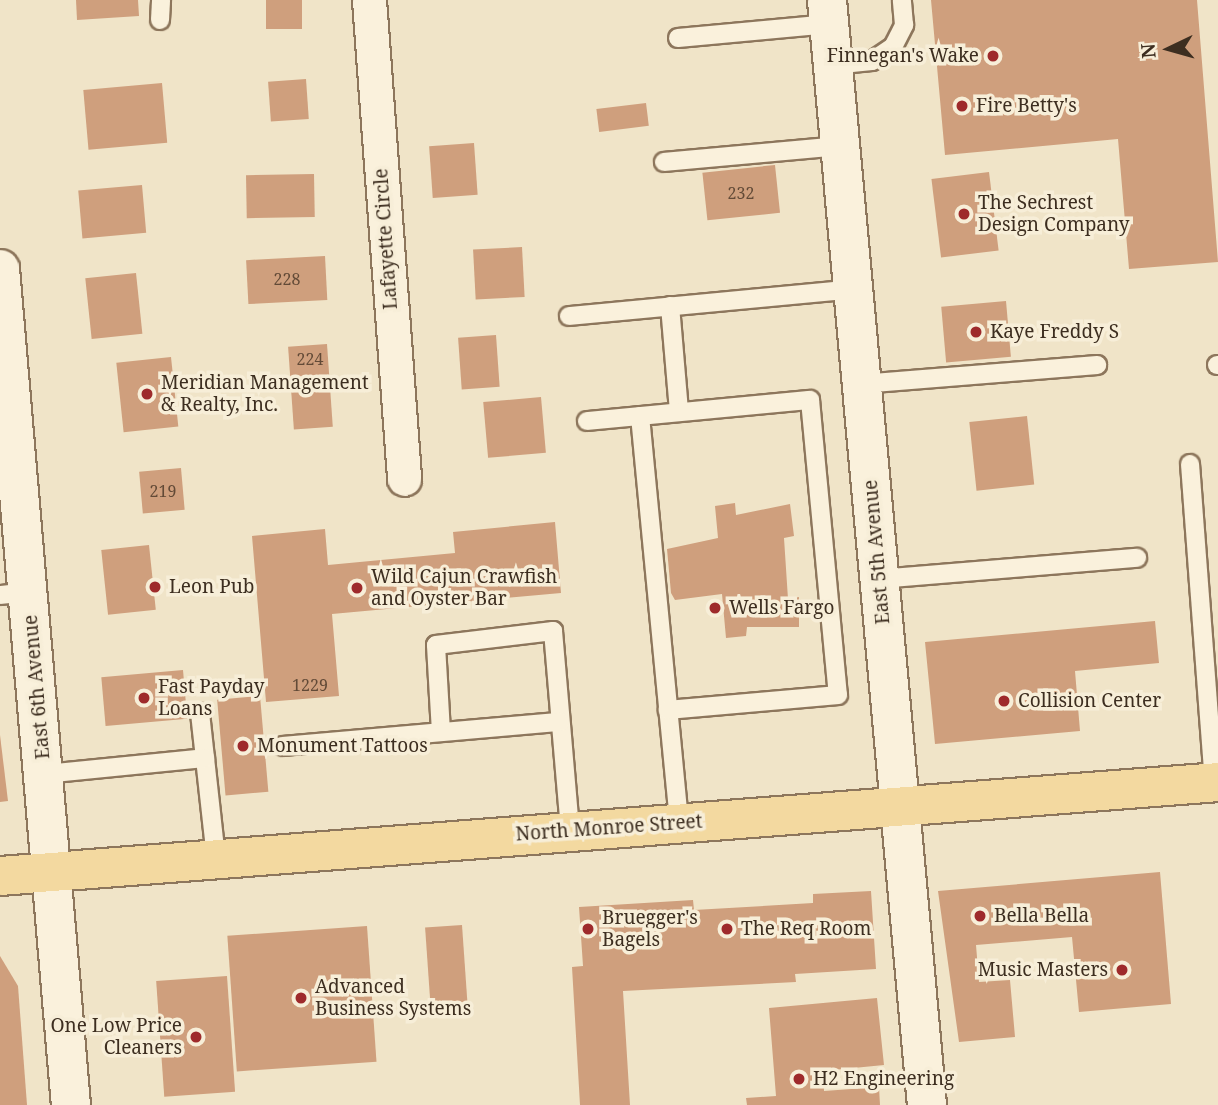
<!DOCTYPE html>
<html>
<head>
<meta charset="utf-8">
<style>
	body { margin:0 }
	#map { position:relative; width:1218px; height:1105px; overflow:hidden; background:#f0e4c8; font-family:"Noto Serif",serif }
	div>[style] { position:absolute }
	.building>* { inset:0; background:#cf9f7d; transform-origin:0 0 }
	.roads { filter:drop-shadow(2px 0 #8d765c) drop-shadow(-2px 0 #8d765c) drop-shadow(0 2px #8d765c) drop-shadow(0 -2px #8d765c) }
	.lane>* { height:18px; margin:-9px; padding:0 9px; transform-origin:9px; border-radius:9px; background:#faf1dc }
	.street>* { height:33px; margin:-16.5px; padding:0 16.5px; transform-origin:16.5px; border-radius:16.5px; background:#faf1dc }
	.secondary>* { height:38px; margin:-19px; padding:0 19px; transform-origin:19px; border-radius:19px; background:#faf1dc }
	.primary>* { height:38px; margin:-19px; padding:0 19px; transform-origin:19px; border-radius:19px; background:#f3d9a0 }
	.dots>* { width:19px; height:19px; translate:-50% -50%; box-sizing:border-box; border:4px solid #f7eed8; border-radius:50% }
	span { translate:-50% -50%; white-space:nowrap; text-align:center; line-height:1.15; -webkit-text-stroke:7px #f7eed8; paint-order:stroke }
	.number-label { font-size:16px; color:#624a37 }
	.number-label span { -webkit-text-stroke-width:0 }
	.poi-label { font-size:19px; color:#3d2e20 }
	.right { translate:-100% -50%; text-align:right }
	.left { translate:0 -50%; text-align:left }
	.street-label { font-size:19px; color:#3d2e20 }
	.north { position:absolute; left:1134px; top:14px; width:70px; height:70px; -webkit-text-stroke:5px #f7eed8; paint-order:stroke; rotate:265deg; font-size:19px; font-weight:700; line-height:28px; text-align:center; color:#3d2e20 }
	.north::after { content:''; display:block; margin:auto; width:24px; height:32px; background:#3d2e20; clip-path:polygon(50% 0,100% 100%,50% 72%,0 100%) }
</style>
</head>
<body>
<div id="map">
	<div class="building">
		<div style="clip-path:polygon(76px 0,138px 0,139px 16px,77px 20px)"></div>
		<div style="left:266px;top:0;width:36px;height:29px"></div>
		<div style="clip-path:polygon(931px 0,1197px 0,1218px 262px,1129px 269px,1118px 139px,945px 155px)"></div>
		<div style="left:306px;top:79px;width:40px;height:38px;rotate:86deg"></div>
		<div style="left:162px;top:83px;width:60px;height:79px;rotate:85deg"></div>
		<div style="left:646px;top:103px;width:23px;height:50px;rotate:83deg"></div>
		<div style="left:474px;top:143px;width:52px;height:45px;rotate:86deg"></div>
		<div style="left:775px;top:165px;width:48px;height:73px;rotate:84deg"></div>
		<div style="left:989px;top:172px;width:79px;height:58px;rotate:83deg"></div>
		<div style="left:314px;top:174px;width:43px;height:68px;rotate:89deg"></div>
		<div style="left:142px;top:185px;width:48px;height:64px;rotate:85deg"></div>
		<div style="left:522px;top:247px;width:50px;height:49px;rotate:87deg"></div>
		<div style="left:325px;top:256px;width:44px;height:79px;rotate:87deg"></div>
		<div style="left:136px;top:273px;width:61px;height:51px;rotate:84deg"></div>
		<div style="left:1006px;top:301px;width:56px;height:65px;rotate:85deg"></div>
		<div style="left:496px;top:335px;width:52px;height:38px;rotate:86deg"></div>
		<div style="left:327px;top:344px;width:83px;height:39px;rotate:86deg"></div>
		<div style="left:171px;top:357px;width:70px;height:55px;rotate:84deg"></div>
		<div style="left:541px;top:397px;width:56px;height:58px;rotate:85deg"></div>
		<div style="left:1027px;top:416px;width:69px;height:58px;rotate:84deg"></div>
		<div style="left:181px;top:468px;width:42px;height:42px;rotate:85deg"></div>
		<div style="clip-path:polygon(735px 503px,736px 515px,790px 504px,794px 536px,784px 538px,788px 599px,799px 597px,799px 627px,747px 627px,746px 636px,726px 638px,722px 594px,675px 600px,671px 593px,667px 549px,718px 538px,715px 506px)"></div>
		<div style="clip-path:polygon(555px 522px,561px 593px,332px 614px,339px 696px,266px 702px,252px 536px,325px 529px,328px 565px,455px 553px,453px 532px)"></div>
		<div style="left:149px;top:545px;width:65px;height:48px;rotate:84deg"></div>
		<div style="clip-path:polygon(1155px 621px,1159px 663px,1075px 671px,1080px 731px,935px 744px,925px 642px)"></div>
		<div style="left:183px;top:670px;width:49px;height:82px;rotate:85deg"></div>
		<div style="left:260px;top:696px;width:96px;height:43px;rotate:85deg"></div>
		<div style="clip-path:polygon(0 735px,8px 801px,0 802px)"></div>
		<div style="clip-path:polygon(1160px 872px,1171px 1004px,1079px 1012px,1072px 937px,976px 945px,979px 982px,1010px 980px,1015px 1037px,959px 1042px,938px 891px)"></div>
		<div style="clip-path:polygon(871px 891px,876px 969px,795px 974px,796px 982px,623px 991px,630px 1105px,580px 1105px,572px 967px,583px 966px,579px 907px,693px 900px,694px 910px,813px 903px,813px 894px)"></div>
		<div style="left:462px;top:925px;width:79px;height:37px;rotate:86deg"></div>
		<div style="left:367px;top:926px;width:136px;height:140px;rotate:86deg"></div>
		<div style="clip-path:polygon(0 956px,18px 986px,27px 1105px,0 1105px)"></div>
		<div style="left:227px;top:976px;width:116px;height:71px;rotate:86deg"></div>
		<div style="clip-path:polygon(877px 998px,884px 1065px,823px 1071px,824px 1091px,879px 1087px,880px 1105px,747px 1105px,746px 1098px,776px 1096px,769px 1008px)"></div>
	</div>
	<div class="roads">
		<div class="lane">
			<div style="left:160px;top:20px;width:20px;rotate:-87deg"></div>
			<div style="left:678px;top:38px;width:152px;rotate:-5.3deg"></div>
			<div style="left:832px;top:65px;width:40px;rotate:-5.7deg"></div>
			<div style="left:872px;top:61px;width:25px;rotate:-34deg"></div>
			<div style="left:893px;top:47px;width:25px;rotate:-63deg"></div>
			<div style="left:904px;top:25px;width:25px;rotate:-95deg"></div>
			<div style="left:664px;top:162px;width:176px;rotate:-5.2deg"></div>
			<div style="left:670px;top:306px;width:106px;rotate:85.1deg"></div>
			<div style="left:569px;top:316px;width:284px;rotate:-5.4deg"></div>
			<div style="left:1217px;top:365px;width:1px"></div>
			<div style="left:861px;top:384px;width:237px;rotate:-4.6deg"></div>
			<div style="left:640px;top:416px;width:409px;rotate:84.5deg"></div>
			<div style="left:587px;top:421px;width:224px;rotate:-5.4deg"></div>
			<div style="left:810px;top:400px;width:296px;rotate:84.6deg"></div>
			<div style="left:838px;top:695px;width:171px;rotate:175deg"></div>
			<div style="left:1190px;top:464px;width:319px;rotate:85.7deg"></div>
			<div style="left:879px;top:579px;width:259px;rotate:-4.7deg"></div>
			<div style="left:0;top:595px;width:29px;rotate:-6deg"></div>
			<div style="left:200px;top:713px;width:145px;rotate:83.7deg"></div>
			<div style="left:441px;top:732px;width:87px;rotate:-93.3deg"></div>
			<div style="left:436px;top:645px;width:118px;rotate:-6.8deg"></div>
			<div style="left:553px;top:631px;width:201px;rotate:85.1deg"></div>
			<div style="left:283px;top:746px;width:278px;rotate:-5deg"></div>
			<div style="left:45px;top:774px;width:161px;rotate:-5.7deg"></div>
		</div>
		<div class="street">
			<div style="left:369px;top:0;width:480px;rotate:85.8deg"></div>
		</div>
		<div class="secondary">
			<div style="left:827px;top:0;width:1110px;rotate:84.83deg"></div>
			<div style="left:0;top:269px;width:839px;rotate:85.15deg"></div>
		</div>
		<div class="primary">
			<div style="left:0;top:876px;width:1222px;rotate:-4.41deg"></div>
		</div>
	</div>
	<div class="dots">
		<div style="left:993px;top:56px;background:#9e2a2b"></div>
		<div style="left:962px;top:106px;background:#9e2a2b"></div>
		<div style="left:964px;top:214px;background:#9e2a2b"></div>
		<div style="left:976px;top:332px;background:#9e2a2b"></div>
		<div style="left:147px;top:394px;background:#9e2a2b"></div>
		<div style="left:155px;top:587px;background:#9e2a2b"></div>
		<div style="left:357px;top:588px;background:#9e2a2b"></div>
		<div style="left:715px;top:608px;background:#9e2a2b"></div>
		<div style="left:144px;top:698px;background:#9e2a2b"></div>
		<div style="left:1004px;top:701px;background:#9e2a2b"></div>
		<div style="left:243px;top:746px;background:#9e2a2b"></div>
		<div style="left:980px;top:916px;background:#9e2a2b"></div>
		<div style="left:588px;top:929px;background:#9e2a2b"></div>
		<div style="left:727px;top:929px;background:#9e2a2b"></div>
		<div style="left:1122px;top:970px;background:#9e2a2b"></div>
		<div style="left:301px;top:998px;background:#9e2a2b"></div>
		<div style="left:196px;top:1037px;background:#9e2a2b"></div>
		<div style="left:799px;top:1079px;background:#9e2a2b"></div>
	</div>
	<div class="number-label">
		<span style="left:741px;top:193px">232</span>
		<span style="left:287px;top:279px">228</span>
		<span style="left:310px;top:359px">224</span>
		<span style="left:163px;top:491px">219</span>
		<span style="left:310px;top:685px">1229</span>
	</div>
	<div class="poi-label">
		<span class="right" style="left:979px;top:56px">Finnegan's Wake</span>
		<span class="left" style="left:976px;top:106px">Fire Betty's</span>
		<span class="left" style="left:978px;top:214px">The Sechrest<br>Design Company</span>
		<span class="left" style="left:990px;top:332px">Kaye Freddy S</span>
		<span class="left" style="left:161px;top:394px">Meridian Management<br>&amp; Realty, Inc.</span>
		<span class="left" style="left:371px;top:588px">Wild Cajun Crawfish<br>and Oyster Bar</span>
		<span class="left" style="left:169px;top:587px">Leon Pub</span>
		<span class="left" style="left:729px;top:608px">Wells Fargo</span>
		<span class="left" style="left:158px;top:698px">Fast Payday<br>Loans</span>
		<span class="left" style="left:1018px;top:701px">Collision Center</span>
		<span class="left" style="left:257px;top:746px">Monument Tattoos</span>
		<span class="left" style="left:994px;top:916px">Bella Bella</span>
		<span class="left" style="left:602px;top:929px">Bruegger's<br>Bagels</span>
		<span class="left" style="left:741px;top:929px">The Req Room</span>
		<span class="right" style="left:1108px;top:970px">Music Masters</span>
		<span class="left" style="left:315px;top:998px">Advanced<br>Business Systems</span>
		<span class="right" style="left:182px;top:1037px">One Low Price<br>Cleaners</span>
		<span class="left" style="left:813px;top:1079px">H2 Engineering</span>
	</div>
	<div class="street-label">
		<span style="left:386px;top:239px;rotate:-94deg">Lafayette Circle</span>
		<span style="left:877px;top:552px;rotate:-95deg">East 5th Avenue</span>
		<span style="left:37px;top:687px;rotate:-95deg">East 6th Avenue</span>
		<span style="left:609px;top:828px;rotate:-4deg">North Monroe Street</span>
	</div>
	<div class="north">N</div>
</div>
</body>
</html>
